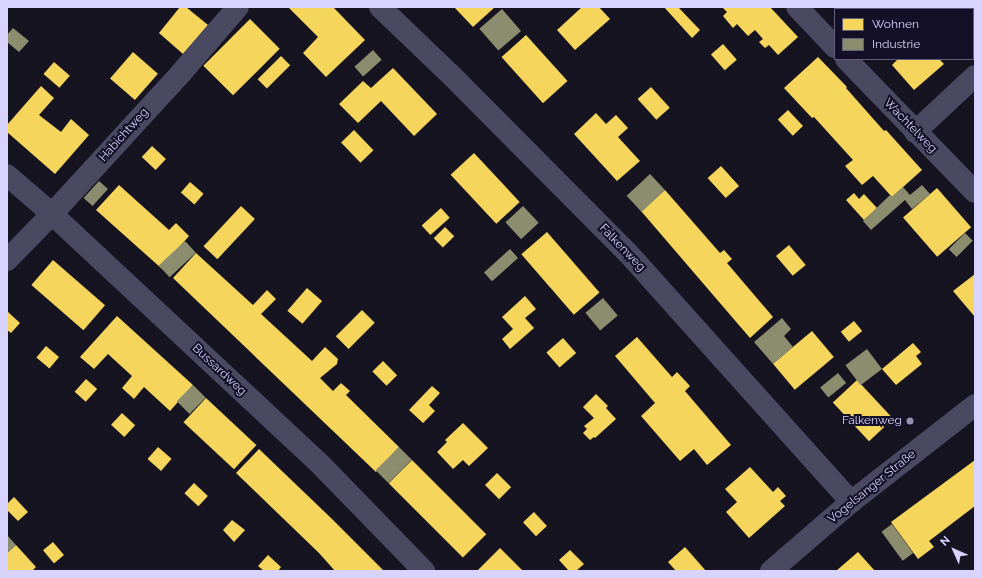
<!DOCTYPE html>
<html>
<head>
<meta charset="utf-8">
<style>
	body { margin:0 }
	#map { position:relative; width:982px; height:578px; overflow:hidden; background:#161421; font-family:Raleway,sans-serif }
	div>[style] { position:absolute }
	.homes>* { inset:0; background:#f6d55c; transform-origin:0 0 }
	.industry>* { inset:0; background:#8c8c6e; transform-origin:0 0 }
	.minor>* { height:22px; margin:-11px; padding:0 11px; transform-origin:11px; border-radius:11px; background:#4a4962 }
	.tertiary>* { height:22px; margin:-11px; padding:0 11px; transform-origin:11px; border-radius:11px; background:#4a4962 }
	.dots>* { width:11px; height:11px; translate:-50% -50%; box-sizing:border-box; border:2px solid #130f26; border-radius:50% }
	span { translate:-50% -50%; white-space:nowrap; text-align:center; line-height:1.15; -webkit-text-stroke:4px #130f26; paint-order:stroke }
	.street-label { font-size:12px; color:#d9d4ff }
	.poi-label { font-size:12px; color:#d9d4ff }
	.right { translate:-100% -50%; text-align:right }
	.frame { position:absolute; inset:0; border:8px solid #d9d4ff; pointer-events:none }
	.legend { position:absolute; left:834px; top:8px; width:140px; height:52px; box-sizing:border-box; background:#130f26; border:1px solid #625e7d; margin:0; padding:5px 7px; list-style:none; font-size:12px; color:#d9d4ff }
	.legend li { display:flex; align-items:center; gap:8px; height:20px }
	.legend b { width:20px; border:1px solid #625e7d }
	.north { position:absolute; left:934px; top:530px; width:40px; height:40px; -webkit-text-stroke:3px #130f26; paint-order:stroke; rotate:315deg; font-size:11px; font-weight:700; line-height:16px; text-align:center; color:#d9d4ff }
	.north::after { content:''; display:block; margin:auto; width:14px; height:18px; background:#d9d4ff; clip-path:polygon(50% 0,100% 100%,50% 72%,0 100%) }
</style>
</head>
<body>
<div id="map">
	<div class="homes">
		<div style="clip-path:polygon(180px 7px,186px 7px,208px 25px,183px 54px,159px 33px)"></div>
		<div style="clip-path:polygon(288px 7px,333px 7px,365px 40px,326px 77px,303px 53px,318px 37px)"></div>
		<div style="clip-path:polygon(454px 7px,495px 7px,473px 27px)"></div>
		<div style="clip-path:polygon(582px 7px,599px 7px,610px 19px,575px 50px,557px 30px)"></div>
		<div style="clip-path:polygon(664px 7px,678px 7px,700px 30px,692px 38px)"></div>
		<div style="clip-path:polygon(722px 7px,770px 7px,798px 37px,778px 55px,769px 45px,765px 48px,759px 42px,763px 39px,755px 30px,748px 36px,737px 24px,733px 28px,723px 16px,727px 12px)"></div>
		<div style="left:250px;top:19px;width:42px;height:66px;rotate:45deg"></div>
		<div style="left:526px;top:35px;width:62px;height:33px;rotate:48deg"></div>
		<div style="left:723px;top:44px;width:21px;height:16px;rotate:49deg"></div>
		<div style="left:133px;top:52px;width:33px;height:35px;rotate:41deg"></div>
		<div style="left:281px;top:56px;width:13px;height:33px;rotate:45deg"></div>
		<div style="clip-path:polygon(818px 57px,847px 87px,846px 88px,884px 131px,886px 130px,922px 170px,892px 197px,873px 176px,862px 185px,845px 166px,853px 160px,814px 117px,812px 118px,784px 88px)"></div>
		<div style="clip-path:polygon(898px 59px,939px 59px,944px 64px,914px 90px,892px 65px)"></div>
		<div style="left:54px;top:62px;width:21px;height:16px;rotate:41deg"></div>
		<div style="clip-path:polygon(393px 68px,437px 114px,414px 136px,381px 101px,358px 123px,339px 104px,363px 81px,371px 88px)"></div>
		<div style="clip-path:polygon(41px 86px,54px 98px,39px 115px,61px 132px,71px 119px,89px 135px,55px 174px,7px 132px,7px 125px)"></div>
		<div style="left:651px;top:87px;width:28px;height:18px;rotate:48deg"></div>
		<div style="left:788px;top:110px;width:22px;height:14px;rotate:47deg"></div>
		<div style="clip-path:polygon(596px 113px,606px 124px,616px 115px,628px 128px,618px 137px,640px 161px,617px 181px,574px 134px)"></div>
		<div style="left:354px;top:130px;width:28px;height:18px;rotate:46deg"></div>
		<div style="left:152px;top:146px;width:19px;height:15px;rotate:43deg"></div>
		<div style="left:474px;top:153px;width:67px;height:32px;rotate:47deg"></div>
		<div style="left:721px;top:166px;width:27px;height:18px;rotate:48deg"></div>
		<div style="left:190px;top:182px;width:18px;height:14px;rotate:41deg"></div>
		<div style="clip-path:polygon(119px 185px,169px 230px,176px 223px,189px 236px,161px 268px,96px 210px)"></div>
		<div style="left:937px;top:188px;width:52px;height:45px;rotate:49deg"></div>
		<div style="clip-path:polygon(665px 190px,720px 253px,724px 250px,732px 259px,727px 263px,773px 317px,750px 338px,641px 211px)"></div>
		<div style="clip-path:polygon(854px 193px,859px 199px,864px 194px,877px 208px,864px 220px,846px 200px)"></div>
		<div style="left:241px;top:206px;width:19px;height:55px;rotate:43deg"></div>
		<div style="left:441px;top:208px;width:13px;height:26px;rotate:48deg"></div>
		<div style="left:445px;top:227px;width:13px;height:16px;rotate:45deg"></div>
		<div style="left:547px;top:232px;width:80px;height:34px;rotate:49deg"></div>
		<div style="left:789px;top:245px;width:26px;height:17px;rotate:50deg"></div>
		<div style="clip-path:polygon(196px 253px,253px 305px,267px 290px,276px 299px,261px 314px,312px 361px,325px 347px,338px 359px,337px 364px,320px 378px,333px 391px,341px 383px,350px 391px,346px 395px,399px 447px,376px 472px,173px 278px)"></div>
		<div style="left:53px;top:260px;width:69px;height:33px;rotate:41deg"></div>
		<div style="clip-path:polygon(975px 274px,975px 317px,953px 291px)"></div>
		<div style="left:307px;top:288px;width:20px;height:30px;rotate:41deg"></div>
		<div style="clip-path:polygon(525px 296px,536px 309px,525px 318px,534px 328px,510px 349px,502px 339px,513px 329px,502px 317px)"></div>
		<div style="left:362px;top:310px;width:18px;height:37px;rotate:45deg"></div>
		<div style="clip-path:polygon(8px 312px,20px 323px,11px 333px,7px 330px)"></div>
		<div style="clip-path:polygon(117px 316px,193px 385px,170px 411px,144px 387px,134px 399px,122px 388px,132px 376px,108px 354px,94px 369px,80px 357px)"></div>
		<div style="left:854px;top:321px;width:13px;height:17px;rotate:51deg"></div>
		<div style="left:812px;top:331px;width:34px;height:51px;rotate:50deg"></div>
		<div style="clip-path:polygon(637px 337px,672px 377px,677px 372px,690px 386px,685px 391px,731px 445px,707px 465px,694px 449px,680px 461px,641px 416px,655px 403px,615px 356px)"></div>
		<div style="left:563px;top:338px;width:20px;height:22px;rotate:49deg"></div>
		<div style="clip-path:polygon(913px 343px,921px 352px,916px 356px,922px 364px,896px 385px,882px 369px)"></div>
		<div style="left:46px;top:346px;width:17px;height:15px;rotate:40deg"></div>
		<div style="left:383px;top:361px;width:20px;height:15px;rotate:45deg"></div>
		<div style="left:86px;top:379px;width:15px;height:17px;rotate:42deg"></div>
		<div style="left:857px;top:380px;width:53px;height:33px;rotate:47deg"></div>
		<div style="clip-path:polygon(432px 386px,440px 393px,429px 405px,435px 411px,423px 423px,409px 410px)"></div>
		<div style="clip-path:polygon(596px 394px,608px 406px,606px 408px,616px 419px,595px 438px,594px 437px,590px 440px,583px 433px,587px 429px,584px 426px,594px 418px,583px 407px)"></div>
		<div style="left:206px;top:398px;width:69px;height:33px;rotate:43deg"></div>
		<div style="left:122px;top:413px;width:18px;height:16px;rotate:43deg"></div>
		<div style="clip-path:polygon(463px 423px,488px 448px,469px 466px,463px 460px,453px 469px,437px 452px,447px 442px,445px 440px)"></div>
		<div style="left:158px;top:447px;width:18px;height:16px;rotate:41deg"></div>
		<div style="clip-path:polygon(259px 449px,331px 518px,384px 571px,335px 571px,319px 553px,236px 473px)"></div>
		<div style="left:412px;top:460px;width:105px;height:33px;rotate:45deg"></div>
		<div style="clip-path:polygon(975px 460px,975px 506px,929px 541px,934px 547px,918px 559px,891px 522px)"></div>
		<div style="clip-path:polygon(750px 467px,773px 492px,778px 487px,786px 496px,780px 501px,785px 506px,749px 538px,726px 512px,737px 502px,725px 489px)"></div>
		<div style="left:497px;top:473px;width:20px;height:17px;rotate:45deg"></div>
		<div style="left:194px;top:483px;width:19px;height:14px;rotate:43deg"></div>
		<div style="clip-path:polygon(14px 497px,28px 512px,18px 521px,7px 510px,7px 504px)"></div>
		<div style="left:534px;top:512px;width:19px;height:15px;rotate:47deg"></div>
		<div style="clip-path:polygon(232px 520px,245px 530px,234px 542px,223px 530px)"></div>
		<div style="left:53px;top:542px;width:17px;height:13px;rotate:50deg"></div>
		<div style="clip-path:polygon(16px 545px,36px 567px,32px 571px,7px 571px,7px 553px)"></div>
		<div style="clip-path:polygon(685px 547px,706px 571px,676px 571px,668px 562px)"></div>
		<div style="clip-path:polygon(500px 548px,523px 571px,477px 571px)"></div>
		<div style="clip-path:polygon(570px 550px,584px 564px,576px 571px,569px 571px,559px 560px)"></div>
		<div style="clip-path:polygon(858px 552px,875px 571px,836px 571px)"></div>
		<div style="clip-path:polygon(268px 555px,281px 567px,278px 571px,264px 571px,258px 566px)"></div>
	</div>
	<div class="industry">
		<div style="clip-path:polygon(957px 7px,975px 7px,975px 35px,973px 36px,973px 9px,959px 9px)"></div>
		<div style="left:502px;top:9px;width:29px;height:30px;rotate:49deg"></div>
		<div style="clip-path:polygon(13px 28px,29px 41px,19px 52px,7px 42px,7px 35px)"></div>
		<div style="left:373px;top:50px;width:13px;height:25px;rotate:48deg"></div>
		<div style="left:650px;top:174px;width:22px;height:32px;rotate:47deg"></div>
		<div style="left:99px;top:181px;width:12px;height:23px;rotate:42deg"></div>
		<div style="clip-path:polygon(922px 185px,930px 194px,912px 209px,905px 200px,871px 230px,863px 221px,890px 195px,892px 197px,903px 187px,910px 195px)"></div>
		<div style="left:523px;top:206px;width:23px;height:24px;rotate:47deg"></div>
		<div style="left:965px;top:233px;width:11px;height:23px;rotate:45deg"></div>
		<div style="left:185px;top:241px;width:16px;height:36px;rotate:47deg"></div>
		<div style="left:510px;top:249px;width:12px;height:35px;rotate:48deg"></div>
		<div style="left:603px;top:298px;width:23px;height:23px;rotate:50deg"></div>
		<div style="clip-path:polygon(782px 318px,791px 329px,784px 336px,793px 347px,773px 364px,754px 342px)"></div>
		<div style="left:867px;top:349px;width:25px;height:27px;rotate:53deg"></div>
		<div style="left:838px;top:373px;width:13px;height:23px;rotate:51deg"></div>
		<div style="left:193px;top:385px;width:18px;height:23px;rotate:45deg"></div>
		<div style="left:399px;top:447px;width:18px;height:33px;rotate:45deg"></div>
		<div style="left:892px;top:524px;width:36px;height:13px;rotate:54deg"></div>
		<div style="clip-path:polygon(7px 535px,16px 545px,7px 553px)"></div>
	</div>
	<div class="minor">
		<div style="left:380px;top:7px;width:101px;rotate:43.8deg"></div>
		<div style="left:453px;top:77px;width:247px;rotate:45.2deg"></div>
		<div style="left:627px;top:252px;width:336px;rotate:48.1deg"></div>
		<div style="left:797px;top:7px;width:55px;rotate:46.5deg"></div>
		<div style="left:846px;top:59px;width:185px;rotate:45.9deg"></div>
		<div style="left:915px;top:132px;width:82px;rotate:-43deg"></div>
		<div style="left:7px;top:175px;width:60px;rotate:40.9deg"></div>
		<div style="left:52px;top:214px;width:365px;rotate:43deg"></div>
		<div style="left:319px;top:463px;width:151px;rotate:45.8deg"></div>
		<div style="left:7px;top:260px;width:64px;rotate:-45.6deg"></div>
		<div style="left:52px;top:214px;width:191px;rotate:-47.5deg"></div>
		<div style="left:181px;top:73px;width:87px;rotate:-49.2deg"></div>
	</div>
	<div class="tertiary">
		<div style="left:771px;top:571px;width:106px;rotate:-40.8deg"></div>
		<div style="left:851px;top:502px;width:157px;rotate:-38deg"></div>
	</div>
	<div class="dots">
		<div style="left:910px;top:421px;background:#9591b1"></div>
	</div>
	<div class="street-label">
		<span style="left:910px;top:126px;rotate:46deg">Wachtelweg</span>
		<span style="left:124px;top:135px;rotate:-48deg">Habichtweg</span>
		<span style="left:622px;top:248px;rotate:46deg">Falkenweg</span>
		<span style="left:219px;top:370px;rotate:43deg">Bussardweg</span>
		<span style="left:872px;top:487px;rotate:-39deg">Vogelsanger Straße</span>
	</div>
	<div class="poi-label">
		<span class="right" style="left:902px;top:421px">Falkenweg</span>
	</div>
	<div class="frame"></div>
	<ul class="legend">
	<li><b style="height:11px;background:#f6d55c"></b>Wohnen</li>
	<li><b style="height:11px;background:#8c8c6e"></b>Industrie</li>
	</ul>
	<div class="north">N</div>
</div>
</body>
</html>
